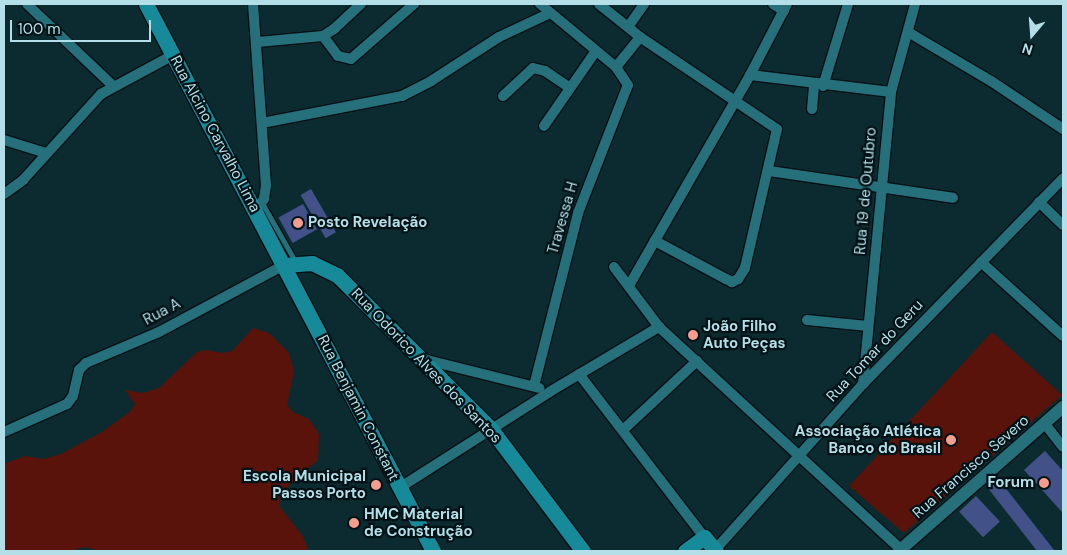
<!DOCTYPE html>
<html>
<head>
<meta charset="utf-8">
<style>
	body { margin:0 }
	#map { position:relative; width:1067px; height:555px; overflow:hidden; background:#0c2b30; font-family:"DM Sans",sans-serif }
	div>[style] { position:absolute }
	.green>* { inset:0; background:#5a130b }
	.building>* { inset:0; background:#425289; transform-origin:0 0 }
	.roads { filter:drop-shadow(1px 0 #061114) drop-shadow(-1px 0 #061114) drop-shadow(0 1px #061114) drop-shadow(0 -1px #061114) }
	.service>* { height:5px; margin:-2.5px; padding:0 2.5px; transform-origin:2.5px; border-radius:2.5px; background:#26707c }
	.minor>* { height:10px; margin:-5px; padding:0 5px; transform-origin:5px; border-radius:5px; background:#26707c }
	.tertiary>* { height:12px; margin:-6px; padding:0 6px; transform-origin:6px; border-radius:6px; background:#26707c }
	.primary>* { height:15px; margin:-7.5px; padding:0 7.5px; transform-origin:7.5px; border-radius:7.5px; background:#178a9a }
	.dots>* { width:14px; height:14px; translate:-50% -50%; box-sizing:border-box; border:2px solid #011216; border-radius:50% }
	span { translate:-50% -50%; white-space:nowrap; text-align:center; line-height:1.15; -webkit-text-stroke:4.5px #011216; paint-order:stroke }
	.street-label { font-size:15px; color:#b4dfe8 }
	.poi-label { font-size:15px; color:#b4dfe8; font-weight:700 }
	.left { translate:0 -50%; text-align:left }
	.right { translate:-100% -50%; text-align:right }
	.frame { position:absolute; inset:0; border:5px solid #b4dfe8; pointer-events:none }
	.north { position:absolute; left:1007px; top:10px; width:50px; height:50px; -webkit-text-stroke:4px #011216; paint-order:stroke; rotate:198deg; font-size:14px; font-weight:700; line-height:20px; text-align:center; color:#b4dfe8 }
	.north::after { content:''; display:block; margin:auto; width:18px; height:22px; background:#b4dfe8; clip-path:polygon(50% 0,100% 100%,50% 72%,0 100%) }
	.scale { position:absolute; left:10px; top:20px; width:141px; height:22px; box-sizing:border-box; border:2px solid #b4dfe8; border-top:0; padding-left:6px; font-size:15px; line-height:18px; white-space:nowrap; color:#b4dfe8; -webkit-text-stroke:4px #011216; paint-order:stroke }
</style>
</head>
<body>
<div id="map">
	<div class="green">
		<div style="clip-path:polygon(253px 328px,269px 333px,289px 353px,294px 371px,287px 405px,293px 412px,309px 419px,319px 434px,318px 460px,284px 490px,279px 498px,280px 507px,302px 535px,309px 551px,102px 551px,84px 547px,71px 551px,4px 551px,4px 464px,25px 456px,43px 459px,61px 454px,102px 432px,131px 411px,135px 404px,125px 390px,143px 393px,159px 388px,197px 352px,205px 350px,223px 353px,232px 351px)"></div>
		<div style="clip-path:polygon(992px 332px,1062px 395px,904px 533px,849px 486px)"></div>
	</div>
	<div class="building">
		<div style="left:311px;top:189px;width:50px;height:12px;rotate:60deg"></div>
		<div style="left:303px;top:204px;width:29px;height:28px;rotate:61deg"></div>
		<div style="clip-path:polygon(1045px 451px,1063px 471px,1062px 512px,1024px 470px)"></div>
		<div style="left:997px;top:477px;width:93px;height:14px;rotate:52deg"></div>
		<div style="left:976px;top:496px;width:35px;height:23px;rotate:47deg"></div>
	</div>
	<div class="roads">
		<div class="service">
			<div style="left:262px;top:203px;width:67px;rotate:60.4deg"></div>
		</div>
		<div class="minor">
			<div style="left:27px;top:4px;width:117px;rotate:43.6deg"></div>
			<div style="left:253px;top:4px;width:182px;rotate:85.9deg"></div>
			<div style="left:266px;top:186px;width:13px;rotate:99deg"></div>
			<div style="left:264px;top:199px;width:15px;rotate:127deg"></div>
			<div style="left:599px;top:4px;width:53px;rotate:38.8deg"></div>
			<div style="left:773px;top:4px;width:13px;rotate:32deg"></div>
			<div style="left:628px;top:27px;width:28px;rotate:-55deg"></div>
			<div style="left:908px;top:32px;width:96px;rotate:30.6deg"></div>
			<div style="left:991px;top:81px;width:87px;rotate:33.7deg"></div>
			<div style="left:323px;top:36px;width:25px;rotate:53deg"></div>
			<div style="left:338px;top:56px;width:13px;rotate:13deg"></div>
			<div style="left:351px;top:59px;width:84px;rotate:-41.1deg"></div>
			<div style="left:258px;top:42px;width:65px;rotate:-5.3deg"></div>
			<div style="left:323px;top:36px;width:13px;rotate:-32deg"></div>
			<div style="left:334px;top:29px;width:37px;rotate:-43deg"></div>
			<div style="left:616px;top:67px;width:38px;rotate:-51deg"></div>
			<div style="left:640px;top:37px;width:165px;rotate:33.9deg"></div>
			<div style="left:777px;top:129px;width:143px;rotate:103deg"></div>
			<div style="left:745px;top:268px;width:13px;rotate:122deg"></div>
			<div style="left:738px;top:279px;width:7px;rotate:153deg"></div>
			<div style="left:732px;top:282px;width:7px;rotate:-153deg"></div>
			<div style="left:726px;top:279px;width:81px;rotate:-151.8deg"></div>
			<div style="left:750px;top:75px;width:142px;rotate:6.9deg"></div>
			<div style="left:823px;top:86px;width:86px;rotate:-73deg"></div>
			<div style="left:503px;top:96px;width:41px;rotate:-43deg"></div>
			<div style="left:533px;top:68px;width:12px;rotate:14deg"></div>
			<div style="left:545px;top:71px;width:30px;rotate:34deg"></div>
			<div style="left:812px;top:109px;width:24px;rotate:-85deg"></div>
			<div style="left:262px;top:123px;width:143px;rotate:-10.9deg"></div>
			<div style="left:402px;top:96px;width:33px;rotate:-27deg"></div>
			<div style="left:431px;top:81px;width:81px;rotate:-32.9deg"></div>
			<div style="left:499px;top:37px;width:56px;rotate:-25.2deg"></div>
			<div style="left:544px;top:126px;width:91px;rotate:-55.3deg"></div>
			<div style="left:4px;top:140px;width:44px;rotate:17.2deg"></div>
			<div style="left:769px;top:171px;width:186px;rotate:8.3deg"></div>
			<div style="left:4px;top:194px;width:24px;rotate:-36deg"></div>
			<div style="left:23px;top:180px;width:116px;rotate:-47.8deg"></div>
			<div style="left:101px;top:94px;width:82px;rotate:-28.4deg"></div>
			<div style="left:1039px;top:202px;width:33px;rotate:44deg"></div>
			<div style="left:981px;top:262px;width:110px;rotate:42.1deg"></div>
			<div style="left:614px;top:267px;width:75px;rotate:53.1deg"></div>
			<div style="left:659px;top:327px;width:331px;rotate:42.6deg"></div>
			<div style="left:630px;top:284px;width:241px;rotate:-60.1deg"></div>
			<div style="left:750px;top:75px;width:80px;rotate:-62.5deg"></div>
			<div style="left:807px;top:320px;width:61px;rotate:5.6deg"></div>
			<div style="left:423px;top:359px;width:120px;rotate:14deg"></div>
			<div style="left:579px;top:374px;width:205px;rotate:52.5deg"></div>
			<div style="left:863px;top:384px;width:293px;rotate:-84.5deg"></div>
			<div style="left:891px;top:92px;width:91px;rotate:-74.7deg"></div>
			<div style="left:534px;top:386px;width:179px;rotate:-75.7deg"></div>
			<div style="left:578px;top:213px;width:137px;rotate:-68.7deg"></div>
			<div style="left:628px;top:85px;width:22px;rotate:-124deg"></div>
			<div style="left:616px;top:67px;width:99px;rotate:-140.3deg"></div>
			<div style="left:1045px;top:424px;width:29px;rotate:52deg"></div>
			<div style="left:624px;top:429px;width:100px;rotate:-43deg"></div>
			<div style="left:4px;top:432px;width:69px;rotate:-24deg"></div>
			<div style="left:67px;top:404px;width:10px;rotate:-53deg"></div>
			<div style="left:73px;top:396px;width:27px;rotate:-77deg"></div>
			<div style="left:79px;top:370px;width:10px;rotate:-45deg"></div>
			<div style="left:86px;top:363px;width:79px;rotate:-23deg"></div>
			<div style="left:159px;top:332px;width:142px;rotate:-28.2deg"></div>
			<div style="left:399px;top:488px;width:180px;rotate:-32.5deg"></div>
			<div style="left:551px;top:391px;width:126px;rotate:-30.7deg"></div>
			<div style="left:715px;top:550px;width:222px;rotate:-48.3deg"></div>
			<div style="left:863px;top:384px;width:287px;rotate:-45.8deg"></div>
		</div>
		<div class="tertiary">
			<div style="left:899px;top:551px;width:218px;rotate:-41.3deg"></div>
		</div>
		<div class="primary">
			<div style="left:146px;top:4px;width:618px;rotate:62.31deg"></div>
			<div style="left:284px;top:265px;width:28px;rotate:-4deg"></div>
			<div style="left:312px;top:263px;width:28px;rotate:26deg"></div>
			<div style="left:337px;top:275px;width:218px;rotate:45deg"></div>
			<div style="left:491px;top:429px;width:153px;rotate:53deg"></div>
			<div style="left:685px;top:551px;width:24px;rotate:-36deg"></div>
			<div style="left:704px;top:537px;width:18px;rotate:49deg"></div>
		</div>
	</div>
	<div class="dots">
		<div style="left:298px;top:223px;background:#f59d8e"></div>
		<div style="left:693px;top:335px;background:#f59d8e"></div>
		<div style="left:951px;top:440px;background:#f59d8e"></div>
		<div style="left:1044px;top:483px;background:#f59d8e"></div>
		<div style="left:376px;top:485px;background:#f59d8e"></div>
		<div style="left:354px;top:523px;background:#f59d8e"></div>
	</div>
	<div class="street-label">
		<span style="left:215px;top:134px;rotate:62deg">Rua Alcino Carvalho Lima</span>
		<span style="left:866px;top:191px;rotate:-85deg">Rua 19 de Outubro</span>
		<span style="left:563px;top:218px;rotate:-74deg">Travessa H</span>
		<span style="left:162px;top:312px;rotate:-28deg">Rua A</span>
		<span style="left:875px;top:351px;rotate:-47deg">Rua Tomar do Geru</span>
		<span style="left:426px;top:366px;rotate:46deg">Rua Odorico Alves dos Santos</span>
		<span style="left:358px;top:408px;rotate:63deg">Rua Benjamin Constant</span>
		<span style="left:971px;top:467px;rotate:-41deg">Rua Francisco Severo</span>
	</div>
	<div class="poi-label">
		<span class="left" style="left:308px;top:223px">Posto Revelação</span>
		<span class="left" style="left:703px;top:335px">João Filho<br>Auto Peças</span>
		<span class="right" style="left:941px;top:440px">Associação Atlética<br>Banco do Brasil</span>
		<span class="right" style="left:366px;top:485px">Escola Municipal<br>Passos Porto</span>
		<span class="right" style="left:1034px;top:483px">Forum</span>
		<span class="left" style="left:364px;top:523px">HMC Material<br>de Construção</span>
	</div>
	<div class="frame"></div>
	<div class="north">N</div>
	<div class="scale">100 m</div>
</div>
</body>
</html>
